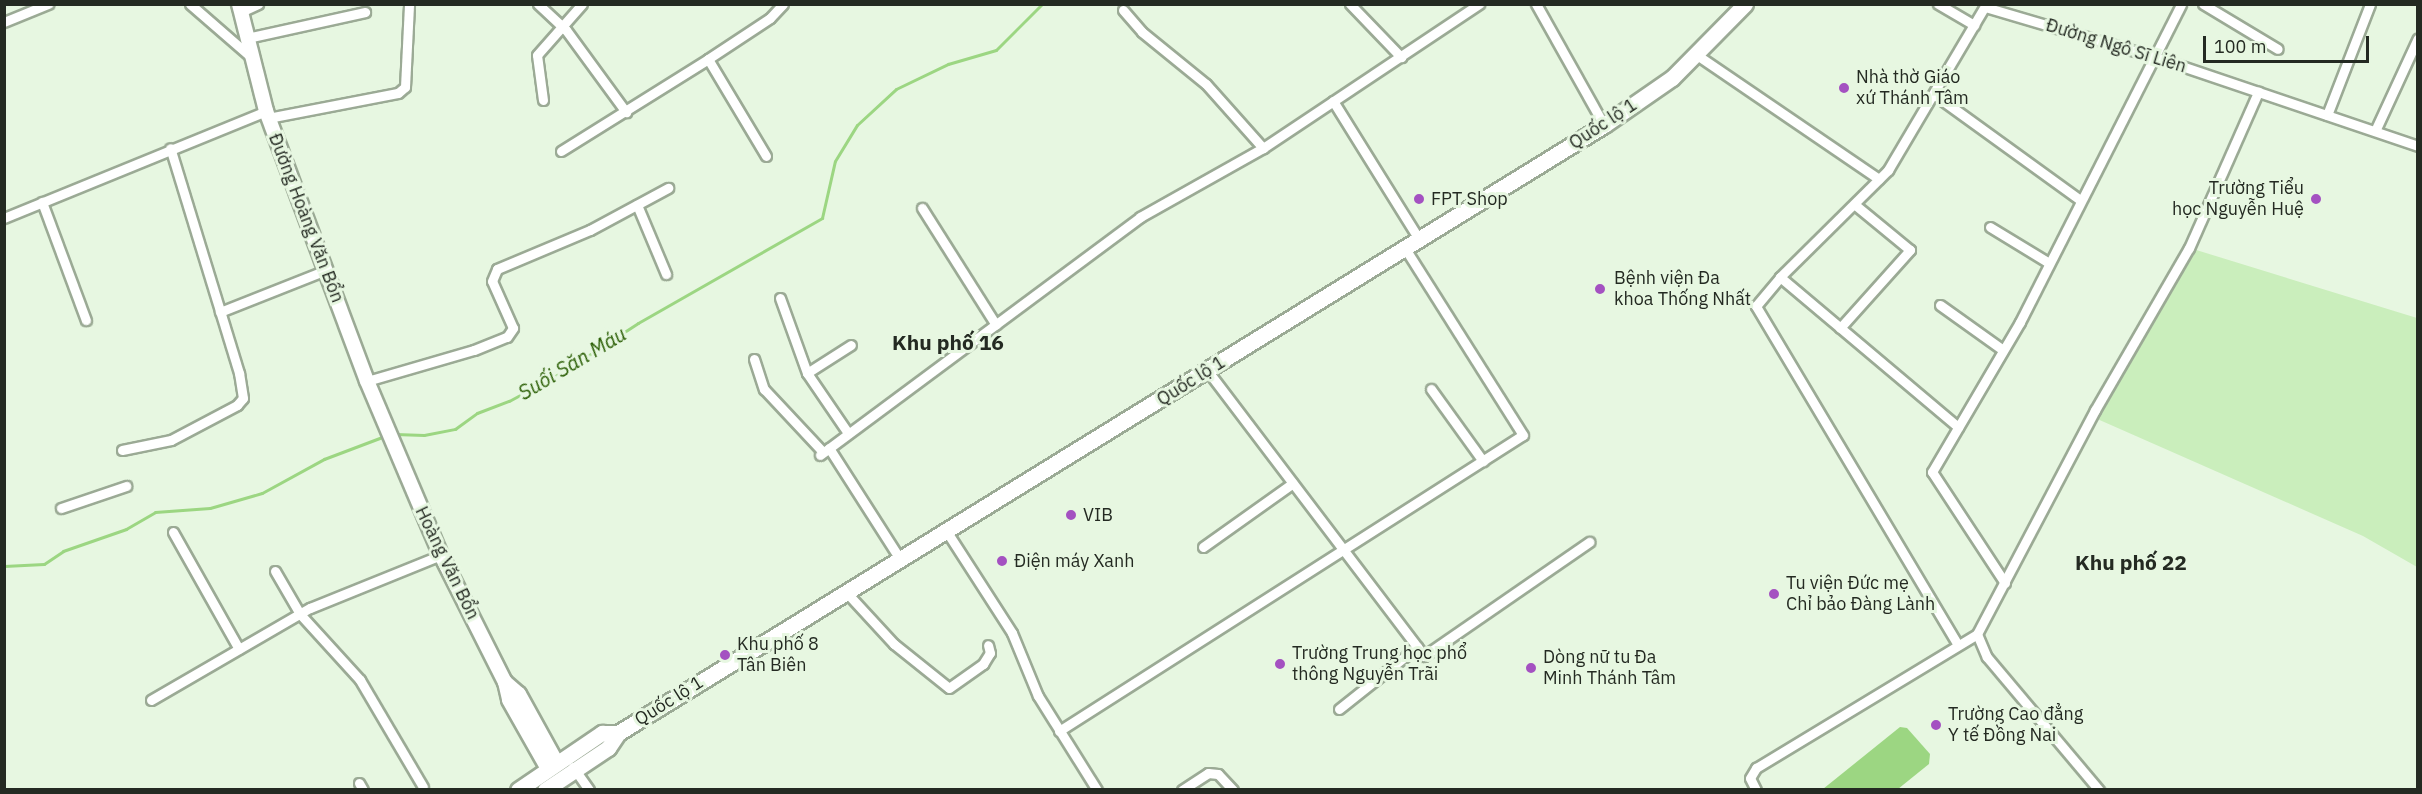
<!DOCTYPE html>
<html>
<head>
<meta charset="utf-8">
<style>
	body { margin:0 }
	#map { position:relative; width:2422px; height:794px; overflow:hidden; background:#e7f7e1; font-family:"IBM Plex Sans",sans-serif }
	div>[style] { position:absolute }
	.green>* { inset:0; background:#caeebc }
	.water>* { inset:0; background:#9cd682 }
	.stream>* { height:3px; margin:-1.5px; padding:0 1.5px; transform-origin:1.5px; border-radius:1.5px; background:#9cd682 }
	.roads { filter:drop-shadow(2px 0 #9baa95) drop-shadow(-2px 0 #9baa95) drop-shadow(0 2px #9baa95) drop-shadow(0 -2px #9baa95) }
	.minor>* { height:9px; margin:-4.5px; padding:0 4.5px; transform-origin:4.5px; border-radius:4.5px; background:#fff }
	.secondary>* { height:14px; margin:-7px; padding:0 7px; transform-origin:7px; border-radius:7px; background:#fff }
	.trunk>* { height:15px; margin:-7.5px; padding:0 7.5px; transform-origin:7.5px; border-radius:7.5px; background:#fff }
	.dots>* { width:16px; height:16px; translate:-50% -50%; box-sizing:border-box; border:3px solid #e7f7e1; border-radius:50% }
	span { translate:-50% -50%; white-space:nowrap; text-align:center; line-height:1.15; -webkit-text-stroke:6px #e7f7e1; paint-order:stroke }
	.street-label { font-size:18px; color:#242a22 }
	.poi-label { font-size:18px; color:#242a22 }
	.left { translate:0 -50%; text-align:left }
	.right { translate:-100% -50%; text-align:right }
	.water-label { font-size:20px; color:#295d03; font-style:italic }
	.quarter-label { font-size:21px; color:#242a22; font-weight:700 }
	.frame { position:absolute; inset:0; border:6px solid #242a22; pointer-events:none }
	.scale { position:absolute; left:2203px; top:36px; width:166px; height:27px; box-sizing:border-box; border:3px solid #242a22; border-top:0; padding-left:8px; font-size:18px; line-height:21px; white-space:nowrap; color:#242a22; -webkit-text-stroke:4px #e7f7e1; paint-order:stroke }
</style>
</head>
<body>
<div id="map">
	<div class="green">
		<div style="clip-path:polygon(2193px 249px,2417px 318px,2417px 567px,2363px 536px,2095px 418px)"></div>
	</div>
	<div class="water">
		<div style="clip-path:polygon(1900px 727px,1907px 728px,1930px 754px,1929px 764px,1898px 789px,1823px 789px)"></div>
	</div>
	<div class="stream">
		<div style="left:395px;top:434px;width:29px;rotate:2deg"></div>
		<div style="left:424px;top:435px;width:32px;rotate:-11deg"></div>
		<div style="left:455px;top:429px;width:27px;rotate:-36deg"></div>
		<div style="left:477px;top:413px;width:34px;rotate:-21deg"></div>
		<div style="left:509px;top:401px;width:65px;rotate:-28.5deg"></div>
		<div style="left:566px;top:370px;width:86px;rotate:-33.1deg"></div>
		<div style="left:638px;top:323px;width:212px;rotate:-29.7deg"></div>
		<div style="left:822px;top:218px;width:58px;rotate:-77.2deg"></div>
		<div style="left:835px;top:161px;width:42px;rotate:-58.6deg"></div>
		<div style="left:857px;top:125px;width:53px;rotate:-42.7deg"></div>
		<div style="left:896px;top:89px;width:58px;rotate:-25.7deg"></div>
		<div style="left:948px;top:64px;width:50px;rotate:-16.3deg"></div>
		<div style="left:996px;top:50px;width:65px;rotate:-45deg"></div>
		<div style="left:4px;top:566px;width:40px;rotate:-2.9deg"></div>
		<div style="left:44px;top:564px;width:23px;rotate:-34deg"></div>
		<div style="left:63px;top:551px;width:67px;rotate:-19.2deg"></div>
		<div style="left:126px;top:529px;width:34px;rotate:-30deg"></div>
		<div style="left:155px;top:512px;width:55px;rotate:-4.2deg"></div>
		<div style="left:210px;top:508px;width:54px;rotate:-16.1deg"></div>
		<div style="left:262px;top:493px;width:71px;rotate:-28.7deg"></div>
		<div style="left:324px;top:459px;width:65px;rotate:-20.7deg"></div>
	</div>
	<div class="roads">
		<div class="minor">
			<div style="left:190px;top:4px;width:81px;rotate:41deg"></div>
			<div style="left:538px;top:4px;width:38px;rotate:43deg"></div>
			<div style="left:566px;top:30px;width:102px;rotate:53.8deg"></div>
			<div style="left:1350px;top:4px;width:74px;rotate:46.1deg"></div>
			<div style="left:1536px;top:4px;width:139px;rotate:60.7deg"></div>
			<div style="left:1938px;top:4px;width:42px;rotate:30.3deg"></div>
			<div style="left:2203px;top:4px;width:87px;rotate:31deg"></div>
			<div style="left:1985px;top:7px;width:174px;rotate:16.4deg"></div>
			<div style="left:2152px;top:56px;width:281px;rotate:18.7deg"></div>
			<div style="left:1123px;top:10px;width:29px;rotate:49deg"></div>
			<div style="left:1142px;top:32px;width:82px;rotate:39.1deg"></div>
			<div style="left:1206px;top:84px;width:86px;rotate:48.3deg"></div>
			<div style="left:241px;top:12px;width:19px;rotate:-25deg"></div>
			<div style="left:4px;top:22px;width:48px;rotate:-22.2deg"></div>
			<div style="left:247px;top:38px;width:121px;rotate:-12.4deg"></div>
			<div style="left:1697px;top:55px;width:220px;rotate:34.3deg"></div>
			<div style="left:708px;top:59px;width:113px;rotate:59.1deg"></div>
			<div style="left:1935px;top:95px;width:179px;rotate:35.9deg"></div>
			<div style="left:543px;top:100px;width:45px;rotate:-97.6deg"></div>
			<div style="left:537px;top:55px;width:68px;rotate:-48.6deg"></div>
			<div style="left:1333px;top:101px;width:163px;rotate:58.1deg"></div>
			<div style="left:2327px;top:115px;width:119px;rotate:-68.8deg"></div>
			<div style="left:268px;top:118px;width:132px;rotate:-10.9deg"></div>
			<div style="left:398px;top:93px;width:9px;rotate:-41deg"></div>
			<div style="left:405px;top:87px;width:83px;rotate:-87.2deg"></div>
			<div style="left:2375px;top:131px;width:102px;rotate:-65.2deg"></div>
			<div style="left:561px;top:151px;width:173px;rotate:-32deg"></div>
			<div style="left:708px;top:59px;width:74px;rotate:-33.5deg"></div>
			<div style="left:770px;top:18px;width:19px;rotate:-47deg"></div>
			<div style="left:42px;top:202px;width:126px;rotate:69.6deg"></div>
			<div style="left:637px;top:205px;width:75px;rotate:67.2deg"></div>
			<div style="left:922px;top:208px;width:138px;rotate:57.7deg"></div>
			<div style="left:4px;top:218px;width:283px;rotate:-22.2deg"></div>
			<div style="left:1990px;top:227px;width:69px;rotate:31.4deg"></div>
			<div style="left:1780px;top:277px;width:233px;rotate:40.1deg"></div>
			<div style="left:780px;top:298px;width:80px;rotate:70.2deg"></div>
			<div style="left:807px;top:373px;width:73px;rotate:55.7deg"></div>
			<div style="left:1940px;top:305px;width:77px;rotate:35.5deg"></div>
			<div style="left:220px;top:312px;width:114px;rotate:-21.6deg"></div>
			<div style="left:1840px;top:328px;width:105px;rotate:-48.1deg"></div>
			<div style="left:1910px;top:250px;width:72px;rotate:-140.6deg"></div>
			<div style="left:754px;top:359px;width:32px;rotate:72deg"></div>
			<div style="left:764px;top:389px;width:86px;rotate:46.9deg"></div>
			<div style="left:1207px;top:370px;width:359px;rotate:52.8deg"></div>
			<div style="left:1424px;top:656px;width:201px;rotate:-34.6deg"></div>
			<div style="left:807px;top:373px;width:52px;rotate:-32.5deg"></div>
			<div style="left:367px;top:381px;width:111px;rotate:-16.2deg"></div>
			<div style="left:474px;top:350px;width:35px;rotate:-22deg"></div>
			<div style="left:507px;top:337px;width:11px;rotate:-56deg"></div>
			<div style="left:513px;top:328px;width:51px;rotate:-114.1deg"></div>
			<div style="left:492px;top:281px;width:13px;rotate:-67deg"></div>
			<div style="left:497px;top:269px;width:101px;rotate:-22.8deg"></div>
			<div style="left:590px;top:230px;width:89px;rotate:-28.3deg"></div>
			<div style="left:1431px;top:389px;width:89px;rotate:54.2deg"></div>
			<div style="left:829px;top:448px;width:132px;rotate:57.4deg"></div>
			<div style="left:122px;top:450px;width:50px;rotate:-11.5deg"></div>
			<div style="left:171px;top:440px;width:75px;rotate:-27.9deg"></div>
			<div style="left:237px;top:405px;width:9px;rotate:-49deg"></div>
			<div style="left:243px;top:398px;width:25px;rotate:-99deg"></div>
			<div style="left:239px;top:373px;width:235px;rotate:-107deg"></div>
			<div style="left:820px;top:455px;width:399px;rotate:-36.6deg"></div>
			<div style="left:1140px;top:217px;width:141px;rotate:-29.3deg"></div>
			<div style="left:1263px;top:148px;width:260px;rotate:-33.7deg"></div>
			<div style="left:61px;top:508px;width:69px;rotate:-18.7deg"></div>
			<div style="left:173px;top:532px;width:134px;rotate:60.6deg"></div>
			<div style="left:947px;top:532px;width:120px;rotate:57.2deg"></div>
			<div style="left:1012px;top:633px;width:68px;rotate:67.6deg"></div>
			<div style="left:1038px;top:696px;width:111px;rotate:57.9deg"></div>
			<div style="left:1203px;top:547px;width:110px;rotate:-35.4deg"></div>
			<div style="left:275px;top:571px;width:50px;rotate:59.8deg"></div>
			<div style="left:300px;top:614px;width:89px;rotate:47.7deg"></div>
			<div style="left:360px;top:680px;width:124px;rotate:59.5deg"></div>
			<div style="left:2005px;top:583px;width:133px;rotate:-123.3deg"></div>
			<div style="left:1932px;top:472px;width:174px;rotate:-59.6deg"></div>
			<div style="left:2020px;top:322px;width:356px;rotate:-63.1deg"></div>
			<div style="left:846px;top:592px;width:71px;rotate:47.3deg"></div>
			<div style="left:894px;top:644px;width:70px;rotate:38.7deg"></div>
			<div style="left:949px;top:688px;width:42px;rotate:-35.2deg"></div>
			<div style="left:983px;top:664px;width:13px;rotate:-58deg"></div>
			<div style="left:990px;top:653px;width:8px;rotate:-104deg"></div>
			<div style="left:1977px;top:634px;width:25px;rotate:67deg"></div>
			<div style="left:1987px;top:657px;width:174px;rotate:49.9deg"></div>
			<div style="left:1958px;top:645px;width:395px;rotate:-120.8deg"></div>
			<div style="left:1756px;top:306px;width:38px;rotate:-50deg"></div>
			<div style="left:1780px;top:277px;width:152px;rotate:-44.7deg"></div>
			<div style="left:1888px;top:170px;width:193px;rotate:-59.4deg"></div>
			<div style="left:151px;top:700px;width:184px;rotate:-30.1deg"></div>
			<div style="left:310px;top:608px;width:141px;rotate:-22deg"></div>
			<div style="left:1339px;top:709px;width:100px;rotate:-38.5deg"></div>
			<div style="left:1059px;top:731px;width:550px;rotate:-32.54deg"></div>
			<div style="left:1523px;top:435px;width:221px;rotate:-122.3deg"></div>
			<div style="left:573px;top:767px;width:28px;rotate:55deg"></div>
			<div style="left:359px;top:783px;width:8px;rotate:60deg"></div>
			<div style="left:1182px;top:790px;width:31px;rotate:-33deg"></div>
			<div style="left:1208px;top:773px;width:10px;rotate:6deg"></div>
			<div style="left:1218px;top:774px;width:22px;rotate:47deg"></div>
			<div style="left:1756px;top:790px;width:13px;rotate:-117deg"></div>
			<div style="left:1750px;top:778px;width:12px;rotate:-59deg"></div>
			<div style="left:1756px;top:768px;width:258px;rotate:-31.2deg"></div>
			<div style="left:1977px;top:634px;width:253px;rotate:-62.2deg"></div>
			<div style="left:2095px;top:410px;width:187px;rotate:-59.9deg"></div>
			<div style="left:2189px;top:248px;width:171px;rotate:-66.1deg"></div>
		</div>
		<div class="secondary">
			<div style="left:239px;top:4px;width:110px;rotate:75.8deg"></div>
			<div style="left:266px;top:111px;width:288px;rotate:69.5deg"></div>
			<div style="left:367px;top:381px;width:189px;rotate:67deg"></div>
			<div style="left:441px;top:555px;width:142px;rotate:63.3deg"></div>
			<div style="left:505px;top:682px;width:18px;rotate:77deg"></div>
			<div style="left:509px;top:700px;width:79px;rotate:60.5deg"></div>
			<div style="left:505px;top:682px;width:18px;rotate:41deg"></div>
			<div style="left:519px;top:694px;width:79px;rotate:61.2deg"></div>
		</div>
		<div class="trunk">
			<div style="left:518px;top:790px;width:102px;rotate:-34.2deg"></div>
			<div style="left:602px;top:733px;width:16px"></div>
			<div style="left:545px;top:790px;width:76px;rotate:-33.7deg"></div>
			<div style="left:608px;top:748px;width:18px;rotate:-56deg"></div>
			<div style="left:618px;top:733px;width:1158px;rotate:-31.66deg"></div>
			<div style="left:1604px;top:125px;width:83px;rotate:-34.7deg"></div>
			<div style="left:1672px;top:78px;width:104px;rotate:-45.4deg"></div>
		</div>
	</div>
	<div class="dots">
		<div style="left:1844px;top:88px;background:#a451c1"></div>
		<div style="left:1419px;top:199px;background:#a451c1"></div>
		<div style="left:2316px;top:199px;background:#a451c1"></div>
		<div style="left:1600px;top:289px;background:#a451c1"></div>
		<div style="left:1071px;top:515px;background:#a451c1"></div>
		<div style="left:1002px;top:561px;background:#a451c1"></div>
		<div style="left:1774px;top:594px;background:#a451c1"></div>
		<div style="left:725px;top:655px;background:#a451c1"></div>
		<div style="left:1280px;top:664px;background:#a451c1"></div>
		<div style="left:1531px;top:668px;background:#a451c1"></div>
		<div style="left:1936px;top:725px;background:#a451c1"></div>
	</div>
	<div class="street-label">
		<span style="left:2116px;top:46px;rotate:17deg">Đường Ngô Sĩ Liên</span>
		<span style="left:1603px;top:124px;rotate:-33deg">Quốc lộ 1</span>
		<span style="left:306px;top:218px;rotate:69deg">Đường Hoàng Văn Bổn</span>
		<span style="left:1191px;top:381px;rotate:-32deg">Quốc lộ 1</span>
		<span style="left:447px;top:563px;rotate:64deg">Hoàng Văn Bổn</span>
		<span style="left:669px;top:701px;rotate:-32deg">Quốc lộ 1</span>
	</div>
	<div class="poi-label">
		<span class="left" style="left:1856px;top:88px">Nhà thờ Giáo<br>xứ Thánh Tâm</span>
		<span class="right" style="left:2304px;top:199px">Trường Tiểu<br>học Nguyễn Huệ</span>
		<span class="left" style="left:1431px;top:199px">FPT Shop</span>
		<span class="left" style="left:1614px;top:289px">Bệnh viện Đa<br>khoa Thống Nhất</span>
		<span class="left" style="left:1083px;top:515px">VIB</span>
		<span class="left" style="left:1014px;top:561px">Điện máy Xanh</span>
		<span class="left" style="left:1786px;top:594px">Tu viện Đức mẹ<br>Chỉ bảo Đàng Lành</span>
		<span class="left" style="left:737px;top:655px">Khu phố 8<br>Tân Biên</span>
		<span class="left" style="left:1292px;top:664px">Trường Trung học phổ<br>thông Nguyễn Trãi</span>
		<span class="left" style="left:1543px;top:668px">Dòng nữ tu Đa<br>Minh Thánh Tâm</span>
		<span class="left" style="left:1948px;top:725px">Trường Cao đẳng<br>Y tế Đồng Nai</span>
	</div>
	<div class="water-label">
		<span style="left:572px;top:363px;rotate:-31deg">Suối Săn Máu</span>
	</div>
	<div class="quarter-label">
		<span style="left:948px;top:342px">Khu phố 16</span>
		<span style="left:2131px;top:562px">Khu phố 22</span>
	</div>
	<div class="frame"></div>
	<div class="scale">100 m</div>
</div>
</body>
</html>
